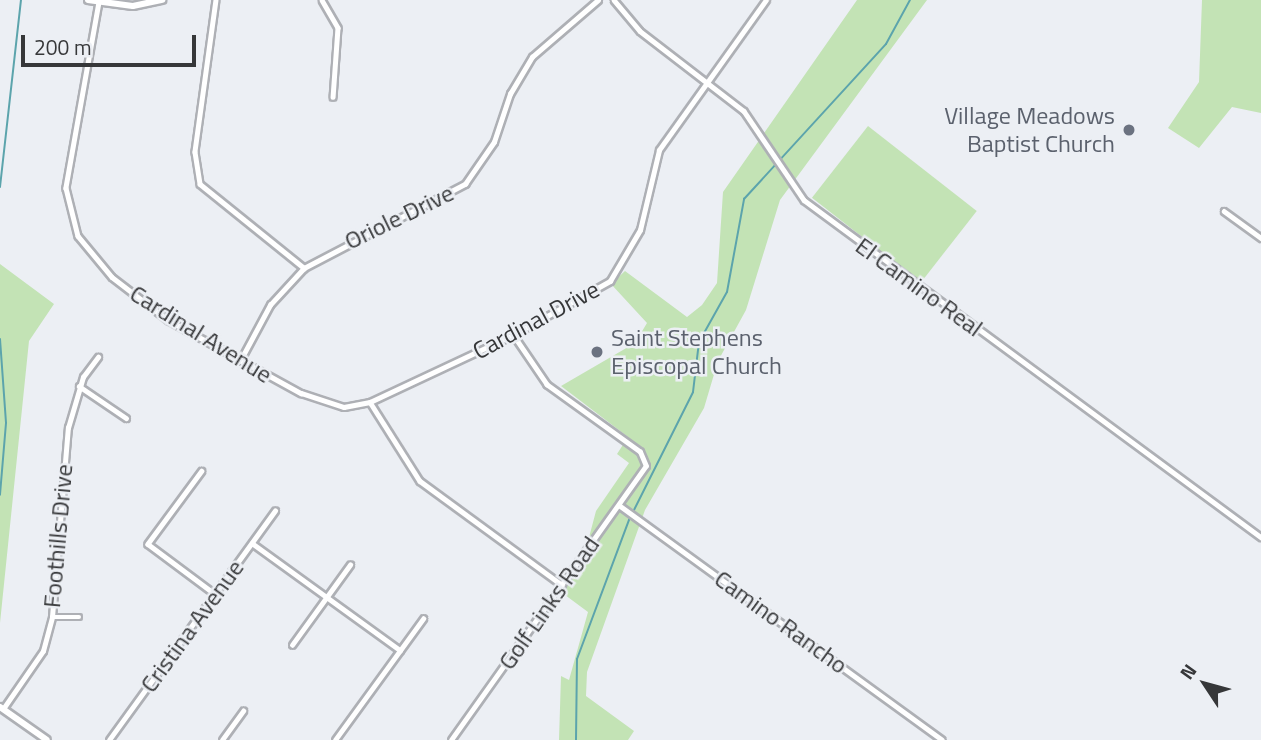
<!DOCTYPE html>
<html>
<head>
<meta charset="utf-8">
<style>
	body { margin:0 }
	#map { position:relative; width:1261px; height:740px; overflow:hidden; background:#eceff4; font-family:"Titillium Web",sans-serif }
	div>[style] { position:absolute }
	.green>* { inset:0; background:#c3e3b5; transform-origin:0 0 }
	.stream>* { height:2px; margin:-1px; padding:0 1px; transform-origin:1px; border-radius:1px; background:#5ca4ac }
	.roads { filter:drop-shadow(2px 0 #aeb0b5) drop-shadow(-2px 0 #aeb0b5) drop-shadow(0 2px #aeb0b5) drop-shadow(0 -2px #aeb0b5) }
	.minor>* { height:4.5px; margin:-2.25px; padding:0 2.25px; transform-origin:2.25px; border-radius:2.25px; background:#fff }
	.tertiary>* { height:6px; margin:-3px; padding:0 3px; transform-origin:3px; border-radius:3px; background:#fff }
	.dots>* { width:19px; height:19px; translate:-50% -50%; box-sizing:border-box; border:4px solid #eceff4; border-radius:50% }
	span { translate:-50% -50%; white-space:nowrap; text-align:center; line-height:1.15; -webkit-text-stroke:5px #eceff4; paint-order:stroke }
	.worship-label { font-size:24px; color:#5b616d }
	.right { translate:-100% -50%; text-align:right }
	.left { translate:0 -50%; text-align:left }
	.street-label { font-size:24px; color:#363739 }
	.north { position:absolute; left:1170px; top:649px; width:70px; height:70px; -webkit-text-stroke:5px #eceff4; paint-order:stroke; rotate:306deg; font-size:19px; font-weight:700; line-height:28px; text-align:center; color:#363739 }
	.north::after { content:''; display:block; margin:auto; width:24px; height:32px; background:#363739; clip-path:polygon(50% 0,100% 100%,50% 72%,0 100%) }
	.scale { position:absolute; left:21px; top:35px; width:175px; height:32px; box-sizing:border-box; border:4px solid #363739; border-top:0; padding-left:9px; font-size:21px; line-height:24px; white-space:nowrap; color:#363739; -webkit-text-stroke:5px #eceff4; paint-order:stroke }
</style>
</head>
<body>
<div id="map">
	<div class="green">
		<div style="clip-path:polygon(857px 0,927px 0,780px 200px,746px 310px,718px 361px,704px 408px,645px 510px,587px 672px,586px 696px,634px 731px,628px 740px,559px 740px,561px 676px,569px 680px,588px 612px,561px 592px,587px 545px,596px 511px,629px 463px,617px 454px,628px 437px,561px 386px,635px 343px,647px 323px,611px 284px,625px 271px,687px 317px,702px 305px,717px 283px,723px 192px)"></div>
		<div style="clip-path:polygon(1202px 0,1261px 0,1261px 113px,1232px 107px,1199px 148px,1168px 128px,1199px 82px)"></div>
		<div style="left:868px;top:126px;width:138px;height:91px;rotate:38deg"></div>
		<div style="clip-path:polygon(0 264px,54px 304px,29px 341px,0 623px)"></div>
	</div>
	<div class="stream">
		<div style="left:0;top:187px;width:188px;rotate:-83.6deg"></div>
		<div style="left:0;top:339px;width:84px;rotate:85.9deg"></div>
		<div style="left:6px;top:423px;width:72px;rotate:94.8deg"></div>
		<div style="left:633px;top:512px;width:134px;rotate:-63.4deg"></div>
		<div style="left:693px;top:392px;width:50px;rotate:-83.2deg"></div>
		<div style="left:699px;top:342px;width:57px;rotate:-60.8deg"></div>
		<div style="left:727px;top:292px;width:95px;rotate:-79.6deg"></div>
		<div style="left:744px;top:199px;width:210px;rotate:-47.5deg"></div>
		<div style="left:886px;top:44px;width:50px;rotate:-61.4deg"></div>
		<div style="left:576px;top:740px;width:81px;rotate:-89.3deg"></div>
		<div style="left:577px;top:659px;width:152px;rotate:-69.5deg"></div>
	</div>
	<div class="roads">
		<div class="minor">
			<div style="left:216px;top:0;width:153px;rotate:97.9deg"></div>
			<div style="left:195px;top:152px;width:32px;rotate:81deg"></div>
			<div style="left:200px;top:184px;width:134px;rotate:38.9deg"></div>
			<div style="left:322px;top:0;width:32px;rotate:60deg"></div>
			<div style="left:338px;top:28px;width:69px;rotate:94.1deg"></div>
			<div style="left:614px;top:0;width:40px;rotate:50deg"></div>
			<div style="left:640px;top:31px;width:131px;rotate:37.6deg"></div>
			<div style="left:744px;top:111px;width:107px;rotate:56deg"></div>
			<div style="left:804px;top:200px;width:568px;rotate:36.41deg"></div>
			<div style="left:99px;top:2px;width:189px;rotate:100.1deg"></div>
			<div style="left:66px;top:188px;width:49px;rotate:76deg"></div>
			<div style="left:78px;top:236px;width:53px;rotate:50.3deg"></div>
			<div style="left:112px;top:277px;width:71px;rotate:37.5deg"></div>
			<div style="left:168px;top:320px;width:152px;rotate:28.8deg"></div>
			<div style="left:301px;top:393px;width:45px;rotate:18deg"></div>
			<div style="left:344px;top:407px;width:26px;rotate:-11deg"></div>
			<div style="left:370px;top:402px;width:158px;rotate:-25.1deg"></div>
			<div style="left:513px;top:335px;width:111px;rotate:-29.1deg"></div>
			<div style="left:610px;top:281px;width:59px;rotate:-59.5deg"></div>
			<div style="left:640px;top:230px;width:82px;rotate:-76.6deg"></div>
			<div style="left:659px;top:150px;width:184px;rotate:-54.5deg"></div>
			<div style="left:1224px;top:211px;width:46px;rotate:36.1deg"></div>
			<div style="left:240px;top:361px;width:64px;rotate:-61.8deg"></div>
			<div style="left:270px;top:305px;width:50px;rotate:-47.4deg"></div>
			<div style="left:304px;top:268px;width:182px;rotate:-27.6deg"></div>
			<div style="left:465px;top:184px;width:51px;rotate:-55.4deg"></div>
			<div style="left:494px;top:142px;width:51px;rotate:-71.6deg"></div>
			<div style="left:510px;top:94px;width:43px;rotate:-59.3deg"></div>
			<div style="left:532px;top:57px;width:87px;rotate:-40.8deg"></div>
			<div style="left:79px;top:386px;width:57px;rotate:34.2deg"></div>
			<div style="left:370px;top:402px;width:93px;rotate:57.7deg"></div>
			<div style="left:420px;top:481px;width:176px;rotate:36.2deg"></div>
			<div style="left:202px;top:471px;width:91px;rotate:126.5deg"></div>
			<div style="left:148px;top:544px;width:84px;rotate:36.7deg"></div>
			<div style="left:619px;top:505px;width:399px;rotate:36deg"></div>
			<div style="left:252px;top:543px;width:183px;rotate:35.9deg"></div>
			<div style="left:52px;top:617px;width:27px"></div>
			<div style="left:292px;top:645px;width:99px;rotate:-54.1deg"></div>
			<div style="left:3px;top:709px;width:70px;rotate:-55.4deg"></div>
			<div style="left:43px;top:651px;width:35px;rotate:-75deg"></div>
			<div style="left:52px;top:617px;width:190px;rotate:-85.2deg"></div>
			<div style="left:68px;top:428px;width:53px;rotate:-73.6deg"></div>
			<div style="left:83px;top:377px;width:25px;rotate:-53deg"></div>
			<div style="left:109px;top:740px;width:283px;rotate:-54.1deg"></div>
			<div style="left:222px;top:740px;width:36px;rotate:-54deg"></div>
			<div style="left:335px;top:740px;width:150px;rotate:-54deg"></div>
			<div style="left:451px;top:740px;width:336px;rotate:-54.6deg"></div>
			<div style="left:646px;top:466px;width:15px;rotate:-113deg"></div>
			<div style="left:640px;top:452px;width:115px;rotate:-144.2deg"></div>
			<div style="left:547px;top:385px;width:60px;rotate:-124.2deg"></div>
		</div>
		<div class="tertiary">
			<div style="left:88px;top:0;width:45px;rotate:7.6deg"></div>
			<div style="left:133px;top:6px;width:30px;rotate:-12deg"></div>
			<div style="left:0;top:707px;width:57px;rotate:35.1deg"></div>
		</div>
	</div>
	<div class="dots">
		<div style="left:1129px;top:130px;background:#6b7280"></div>
		<div style="left:597px;top:352px;background:#6b7280"></div>
	</div>
	<div class="worship-label">
		<span class="right" style="left:1115px;top:130px">Village Meadows<br>Baptist Church</span>
		<span class="left" style="left:611px;top:352px">Saint Stephens<br>Episcopal Church</span>
	</div>
	<div class="street-label">
		<span style="left:399px;top:217px;rotate:-26deg">Oriole Drive</span>
		<span style="left:919px;top:287px;rotate:36deg">El Camino Real</span>
		<span style="left:536px;top:320px;rotate:-28deg">Cardinal Drive</span>
		<span style="left:201px;top:334px;rotate:32deg">Cardinal Avenue</span>
		<span style="left:58px;top:536px;rotate:-85deg">Foothills Drive</span>
		<span style="left:549px;top:603px;rotate:-55deg">Golf Links Road</span>
		<span style="left:781px;top:622px;rotate:36deg">Camino Rancho</span>
		<span style="left:192px;top:626px;rotate:-54deg">Cristina Avenue</span>
	</div>
	<div class="north">N</div>
	<div class="scale">200 m</div>
</div>
</body>
</html>
